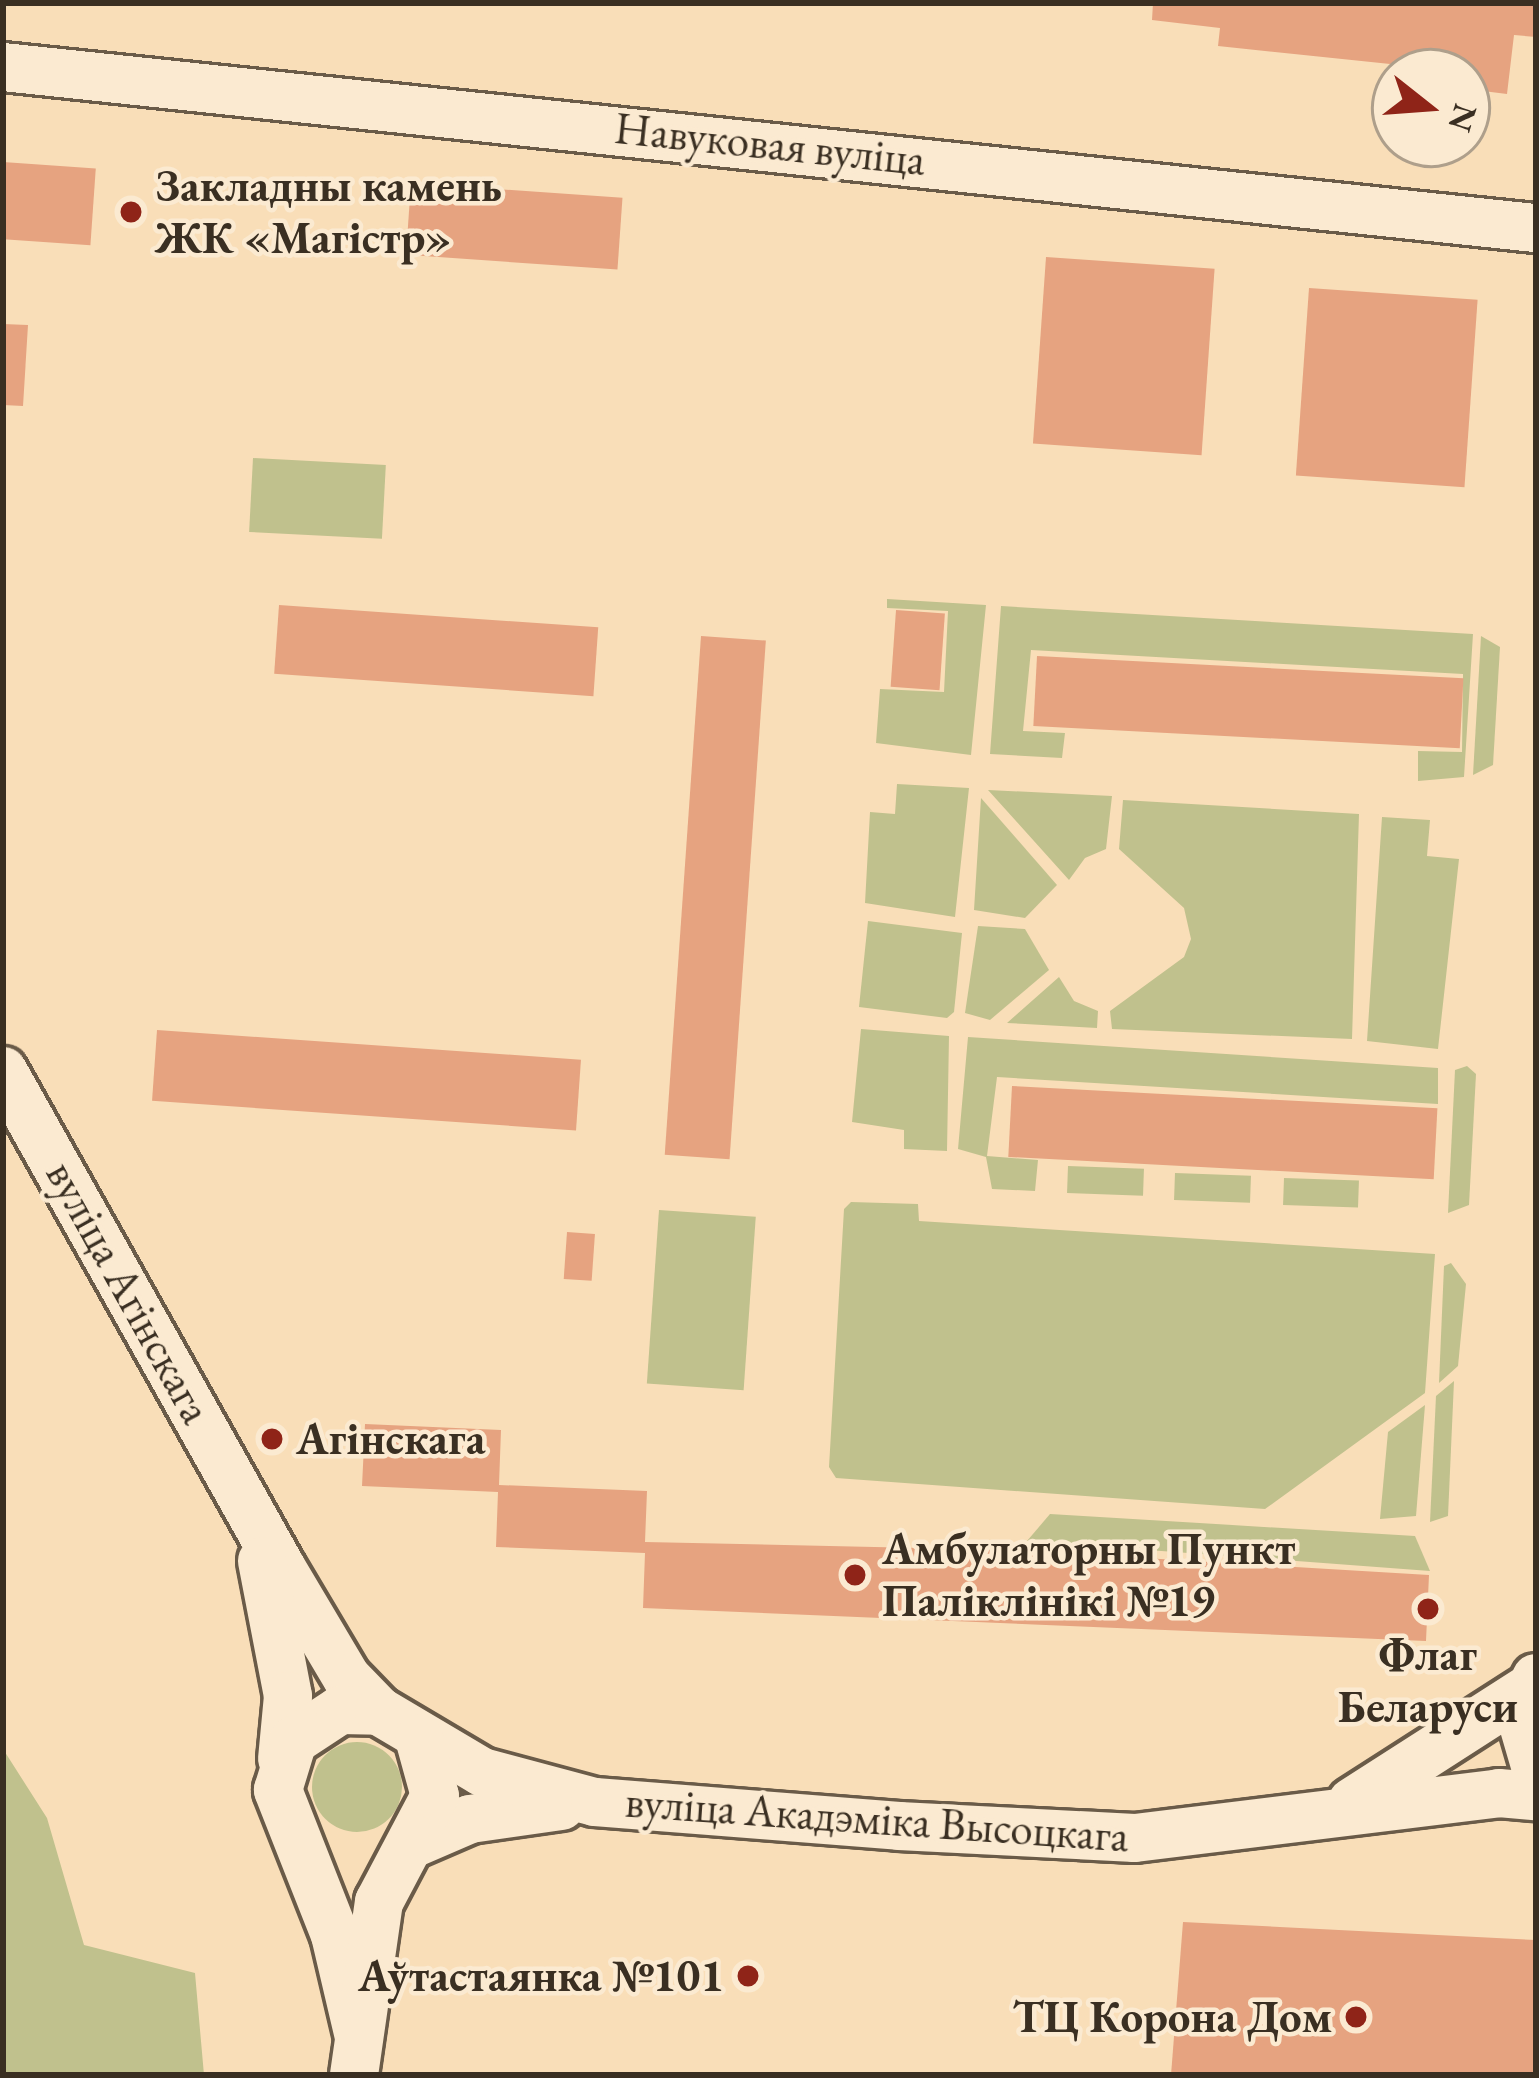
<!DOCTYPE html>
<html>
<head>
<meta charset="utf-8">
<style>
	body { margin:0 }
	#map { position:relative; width:1539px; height:2078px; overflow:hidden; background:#f9deb8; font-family:"EB Garamond",serif }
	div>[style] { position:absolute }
	.green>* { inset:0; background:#c0c18d; transform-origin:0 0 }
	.round { border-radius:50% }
	.building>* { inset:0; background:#e6a380; transform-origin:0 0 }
	.roads { filter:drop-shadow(3px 0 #6a5b48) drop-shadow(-3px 0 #6a5b48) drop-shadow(0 3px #6a5b48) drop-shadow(0 -3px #6a5b48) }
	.minor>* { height:48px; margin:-24px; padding:0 24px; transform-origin:24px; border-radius:24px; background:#fbead1 }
	.dots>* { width:33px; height:33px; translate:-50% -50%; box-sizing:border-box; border:6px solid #fbead1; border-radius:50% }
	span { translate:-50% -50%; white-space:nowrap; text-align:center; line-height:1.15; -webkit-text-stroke:9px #fbead1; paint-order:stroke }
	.street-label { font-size:45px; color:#3a2f22 }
	.poi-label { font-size:45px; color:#3a2f22; font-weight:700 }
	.left { translate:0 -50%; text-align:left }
	.right { translate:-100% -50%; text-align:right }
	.frame { position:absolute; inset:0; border:6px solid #3a2f22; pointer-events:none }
	.north { position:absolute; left:1371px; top:48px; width:120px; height:120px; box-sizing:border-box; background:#fbead1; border:3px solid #ae9f8b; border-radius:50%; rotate:107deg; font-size:33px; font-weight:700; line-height:48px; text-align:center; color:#3a2f22 }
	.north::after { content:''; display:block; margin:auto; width:42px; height:54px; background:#8f2418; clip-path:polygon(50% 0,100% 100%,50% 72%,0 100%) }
</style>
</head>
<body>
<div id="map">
	<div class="green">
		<div style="left:253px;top:458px;width:133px;height:74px;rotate:3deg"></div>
		<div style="clip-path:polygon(887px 599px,986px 605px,971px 755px,876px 743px,880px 689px,944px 692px,948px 611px,887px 608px)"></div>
		<div style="clip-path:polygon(1001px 606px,1473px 634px,1464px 777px,1418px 781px,1418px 751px,1462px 752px,1463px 674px,1031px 650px,1023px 731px,1065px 733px,1062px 758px,990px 754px)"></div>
		<div style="clip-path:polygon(1481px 636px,1500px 647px,1493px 765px,1473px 775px)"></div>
		<div style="clip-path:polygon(897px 784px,969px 788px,955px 917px,865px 903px,870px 812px,895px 814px)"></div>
		<div style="clip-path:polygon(988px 790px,1112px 796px,1106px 849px,1085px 858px,1069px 880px)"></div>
		<div style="clip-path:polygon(981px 798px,1057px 885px,1025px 918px,974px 910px)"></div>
		<div style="clip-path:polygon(1123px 800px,1359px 814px,1352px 1039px,1112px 1029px,1110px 1011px,1184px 957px,1191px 939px,1184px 908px,1119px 849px)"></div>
		<div style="clip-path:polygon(1382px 817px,1430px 820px,1427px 856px,1459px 859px,1438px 1049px,1367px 1041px)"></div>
		<div style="clip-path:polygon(868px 921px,962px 933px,954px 1012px,947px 1018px,859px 1007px)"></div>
		<div style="clip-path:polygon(978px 926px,1025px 929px,1049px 970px,990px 1020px,965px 1013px)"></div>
		<div style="clip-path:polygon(1059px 977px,1074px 1001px,1098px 1011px,1097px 1028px,1007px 1023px)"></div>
		<div style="clip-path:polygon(861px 1029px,949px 1036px,947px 1151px,904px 1149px,904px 1130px,852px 1122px)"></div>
		<div style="clip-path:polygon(968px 1037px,1438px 1068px,1438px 1104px,997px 1077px,987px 1156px,1038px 1160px,1035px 1191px,992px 1189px,986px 1157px,958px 1149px)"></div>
		<div style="clip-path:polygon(1467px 1066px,1476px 1074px,1469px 1205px,1448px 1213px,1455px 1070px)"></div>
		<div style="left:1068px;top:1166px;width:76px;height:27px;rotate:2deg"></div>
		<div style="left:1175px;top:1173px;width:76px;height:27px;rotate:2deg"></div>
		<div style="left:1284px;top:1178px;width:75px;height:27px;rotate:2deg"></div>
		<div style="clip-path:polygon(851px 1202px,918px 1204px,919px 1221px,1435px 1254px,1425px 1393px,1265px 1509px,836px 1478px,829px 1467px,844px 1209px)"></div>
		<div style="left:659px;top:1210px;width:97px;height:174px;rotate:4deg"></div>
		<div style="clip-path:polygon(1451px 1263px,1466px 1284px,1458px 1366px,1439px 1383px,1444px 1266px)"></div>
		<div style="clip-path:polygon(1454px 1381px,1448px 1516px,1430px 1522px,1436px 1396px)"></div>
		<div style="clip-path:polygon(1425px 1405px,1416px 1516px,1380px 1519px,1388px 1432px)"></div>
		<div style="clip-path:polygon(1050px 1514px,1415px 1536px,1430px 1571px,1027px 1541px)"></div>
		<div class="round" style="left:312px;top:1742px;width:90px;height:90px"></div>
		<div style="clip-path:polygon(3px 1749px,47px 1818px,84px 1945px,195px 1973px,204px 2075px,3px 2075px)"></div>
	</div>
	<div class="building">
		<div style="clip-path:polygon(1153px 3px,1536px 3px,1536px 37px,1514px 35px,1507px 94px,1467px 89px,1467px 72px,1218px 46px,1220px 28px,1152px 20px)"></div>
		<div style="left:3px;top:162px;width:93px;height:77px;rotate:4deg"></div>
		<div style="left:411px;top:183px;width:212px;height:72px;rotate:4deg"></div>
		<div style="left:1046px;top:257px;width:169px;height:187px;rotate:4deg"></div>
		<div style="left:1309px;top:288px;width:169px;height:188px;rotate:4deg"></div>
		<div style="clip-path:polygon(3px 324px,28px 325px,23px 406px,3px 405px)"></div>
		<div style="left:279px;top:605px;width:320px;height:69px;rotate:4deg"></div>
		<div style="left:896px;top:610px;width:49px;height:77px;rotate:4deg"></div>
		<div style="left:701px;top:636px;width:65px;height:520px;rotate:4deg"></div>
		<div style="left:1037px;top:656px;width:427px;height:70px;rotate:3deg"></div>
		<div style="left:157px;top:1030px;width:425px;height:71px;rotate:4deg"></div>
		<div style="left:1012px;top:1086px;width:426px;height:71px;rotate:3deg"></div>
		<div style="left:567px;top:1232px;width:28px;height:47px;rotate:4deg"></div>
		<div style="clip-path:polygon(365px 1424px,501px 1430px,499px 1485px,647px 1491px,645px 1542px,1010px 1550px,1429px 1575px,1426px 1641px,643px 1608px,645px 1553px,496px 1547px,498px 1492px,362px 1486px)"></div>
		<div style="clip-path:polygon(1183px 1922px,1536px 1940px,1536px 2075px,1171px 2075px)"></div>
	</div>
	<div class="roads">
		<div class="minor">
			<div style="left:3px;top:67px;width:1541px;rotate:6deg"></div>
			<div style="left:3px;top:1071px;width:569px;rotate:60.73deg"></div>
			<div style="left:281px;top:1567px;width:129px;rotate:59.3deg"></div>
			<div style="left:347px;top:1678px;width:46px;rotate:45.9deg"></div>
			<div style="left:262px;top:1561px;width:137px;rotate:79.1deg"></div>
			<div style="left:288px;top:1696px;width:63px;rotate:95.4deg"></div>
			<div style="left:1536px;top:1678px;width:39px;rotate:114deg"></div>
			<div style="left:1520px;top:1714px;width:57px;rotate:73.8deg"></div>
			<div style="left:1352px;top:1802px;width:209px;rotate:-32.7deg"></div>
			<div style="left:410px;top:1845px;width:65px;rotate:-23.4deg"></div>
			<div style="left:470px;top:1819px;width:92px;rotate:-8.1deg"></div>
			<div style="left:358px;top:2033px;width:101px;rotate:-103.2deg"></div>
			<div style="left:335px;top:1935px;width:156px;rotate:-111.5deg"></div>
			<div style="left:278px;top:1790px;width:51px;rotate:-73deg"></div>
			<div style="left:293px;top:1741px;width:56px;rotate:-33.4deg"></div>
			<div style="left:340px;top:1710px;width:39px;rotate:1deg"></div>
			<div style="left:379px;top:1711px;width:120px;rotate:30.6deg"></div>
			<div style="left:482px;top:1772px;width:117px;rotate:14.9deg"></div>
			<div style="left:595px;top:1802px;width:305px;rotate:4.5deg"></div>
			<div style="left:899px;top:1826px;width:236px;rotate:2.9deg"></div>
			<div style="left:1135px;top:1838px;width:367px;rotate:-7deg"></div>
			<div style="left:1499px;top:1793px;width:37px;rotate:5deg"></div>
			<div style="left:354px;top:2075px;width:175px;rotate:-81.8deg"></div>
			<div style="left:379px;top:1902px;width:120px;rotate:-62.2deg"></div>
			<div style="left:435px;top:1796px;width:60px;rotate:-105.4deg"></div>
		</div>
	</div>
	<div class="dots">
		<div style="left:131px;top:212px;background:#8f2418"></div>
		<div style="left:272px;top:1439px;background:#8f2418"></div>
		<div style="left:855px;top:1575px;background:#8f2418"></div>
		<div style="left:1428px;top:1609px;background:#8f2418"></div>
		<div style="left:748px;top:1976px;background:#8f2418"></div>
		<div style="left:1356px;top:2017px;background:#8f2418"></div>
	</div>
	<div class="street-label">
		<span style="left:770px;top:144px;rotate:6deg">Навуковая вуліца</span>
		<span style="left:129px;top:1292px;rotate:61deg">вуліца Агінскага</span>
		<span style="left:877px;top:1819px;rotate:4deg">вуліца Акадэміка Высоцкага</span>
	</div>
	<div class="poi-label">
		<span class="left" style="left:155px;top:212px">Закладны камень<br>ЖК «Магістр»</span>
		<span class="left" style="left:296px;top:1439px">Агінскага</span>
		<span class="left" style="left:882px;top:1575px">Амбулаторны Пункт<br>Паліклінікі №19</span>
		<span style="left:1428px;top:1681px">Флаг<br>Беларуси</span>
		<span class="right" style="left:724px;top:1976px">Аўтастаянка №101</span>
		<span class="right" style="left:1332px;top:2017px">ТЦ Корона Дом</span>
	</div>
	<div class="frame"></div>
	<div class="north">N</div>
</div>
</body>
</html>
